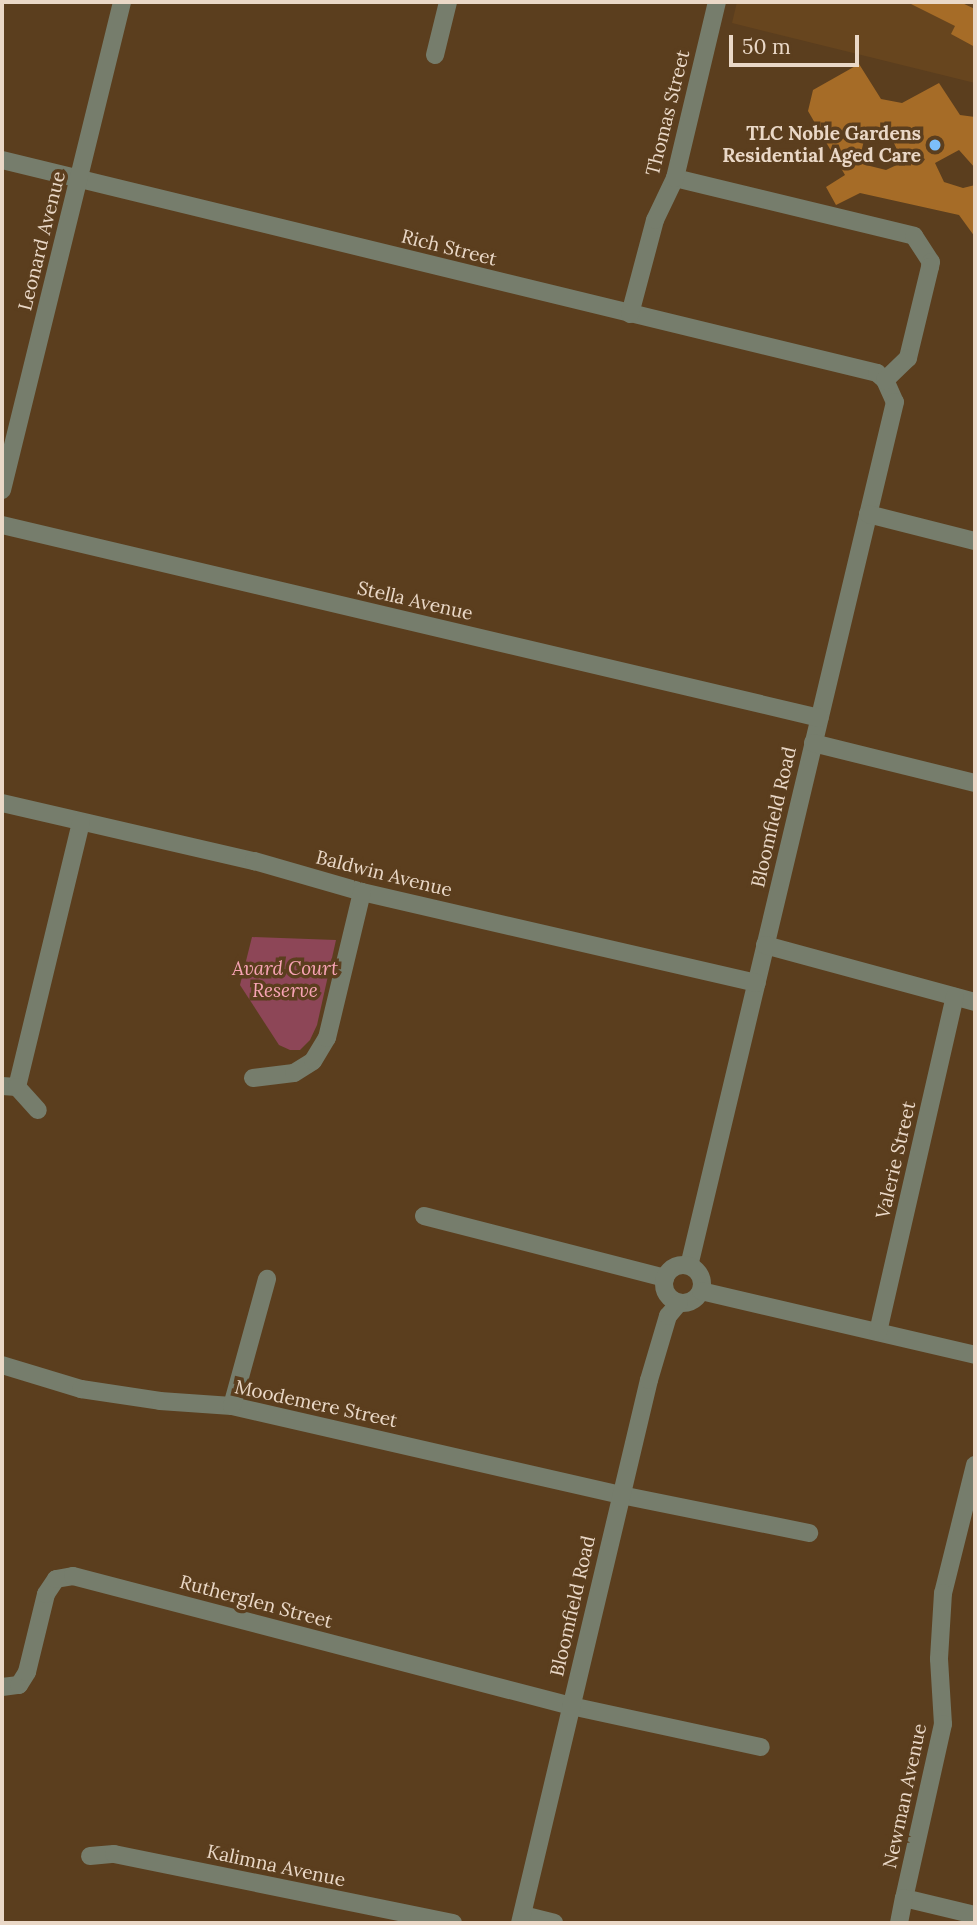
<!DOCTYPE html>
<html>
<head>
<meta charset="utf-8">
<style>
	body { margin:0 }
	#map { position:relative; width:977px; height:1925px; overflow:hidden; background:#5b3e1e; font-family:Lora,serif }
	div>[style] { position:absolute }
	.built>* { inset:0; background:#67451e }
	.green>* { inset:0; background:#8d4657 }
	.building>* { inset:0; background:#a66c27 }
	.minor>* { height:18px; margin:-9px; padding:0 9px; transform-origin:9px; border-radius:9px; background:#767d6c }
	.minor>.ring { margin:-9px; padding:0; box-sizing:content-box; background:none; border:18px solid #767d6c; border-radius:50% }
	.dots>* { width:19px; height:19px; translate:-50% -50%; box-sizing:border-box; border:4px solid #5b3e1e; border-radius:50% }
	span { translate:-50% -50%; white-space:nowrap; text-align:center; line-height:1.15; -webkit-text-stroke:7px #5b3e1e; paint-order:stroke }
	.street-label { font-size:19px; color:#ead8c7 }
	.poi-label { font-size:19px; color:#ead8c7; font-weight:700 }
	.right { translate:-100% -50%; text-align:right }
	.park-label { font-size:19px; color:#f8a4b5; font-style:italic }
	.frame { position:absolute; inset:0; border:4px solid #ead8c7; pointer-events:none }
	.scale { position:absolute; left:729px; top:35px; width:130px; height:32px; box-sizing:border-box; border:4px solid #ead8c7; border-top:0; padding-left:9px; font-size:21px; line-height:24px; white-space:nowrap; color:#ead8c7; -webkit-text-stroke:5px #5b3e1e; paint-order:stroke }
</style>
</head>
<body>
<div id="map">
	<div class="built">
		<div style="clip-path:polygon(737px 2px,975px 2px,975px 83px,732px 23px)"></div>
	</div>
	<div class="green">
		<div style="clip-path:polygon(252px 937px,336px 940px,317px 1025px,310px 1040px,300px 1050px,290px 1050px,279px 1045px,240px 985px)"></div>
	</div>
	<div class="building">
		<div style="clip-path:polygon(907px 2px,960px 2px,975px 9px,975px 47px,951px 34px,955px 26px)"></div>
		<div style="clip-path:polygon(evenodd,859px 64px,881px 99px,902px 103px,939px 83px,960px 115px,975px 117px,975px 168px,959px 150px,935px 163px,944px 182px,963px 188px,975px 185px,975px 237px,959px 215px,860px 193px,836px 205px,826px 187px,845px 175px,808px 111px,813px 90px,859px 64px,877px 131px,889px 133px,903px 162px,886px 170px,866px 165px,861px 153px,864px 140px,877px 131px)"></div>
	</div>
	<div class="minor">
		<div style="left:435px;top:55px;width:55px;rotate:-76.2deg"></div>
		<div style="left:2px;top:160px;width:901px;rotate:13.68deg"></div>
		<div style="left:877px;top:373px;width:11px;rotate:41deg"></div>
		<div style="left:885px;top:380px;width:24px;rotate:66deg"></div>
		<div style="left:895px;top:402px;width:888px;rotate:103.41deg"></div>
		<div style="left:675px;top:178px;width:246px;rotate:13.6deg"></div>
		<div style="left:914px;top:236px;width:31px;rotate:57deg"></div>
		<div style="left:931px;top:262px;width:5px;rotate:101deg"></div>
		<div style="left:930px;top:267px;width:94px;rotate:103.6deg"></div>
		<div style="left:908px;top:358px;width:32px;rotate:136deg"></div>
		<div style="left:630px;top:314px;width:97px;rotate:-75.1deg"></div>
		<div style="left:655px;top:220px;width:47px;rotate:-64.5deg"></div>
		<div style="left:675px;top:178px;width:181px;rotate:-76.6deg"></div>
		<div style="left:2px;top:490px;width:503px;rotate:-76.18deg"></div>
		<div style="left:868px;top:514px;width:110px;rotate:14.2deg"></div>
		<div style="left:2px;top:525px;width:840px;rotate:13.28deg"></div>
		<div style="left:813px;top:743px;width:167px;rotate:13.9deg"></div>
		<div style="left:2px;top:803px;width:259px;rotate:13deg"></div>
		<div style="left:254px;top:861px;width:112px;rotate:16deg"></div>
		<div style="left:362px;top:892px;width:405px;rotate:13deg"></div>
		<div style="left:765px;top:945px;width:218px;rotate:15.2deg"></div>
		<div style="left:253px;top:1078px;width:41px;rotate:-7deg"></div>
		<div style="left:294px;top:1073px;width:22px;rotate:-32deg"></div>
		<div style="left:313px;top:1061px;width:27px;rotate:-59deg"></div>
		<div style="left:327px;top:1038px;width:150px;rotate:-76.5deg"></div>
		<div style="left:2px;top:1086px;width:15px;rotate:4deg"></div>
		<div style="left:17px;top:1087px;width:272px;rotate:-76.4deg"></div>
		<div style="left:17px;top:1087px;width:31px;rotate:48deg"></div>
		<div style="left:424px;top:1216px;width:249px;rotate:14.4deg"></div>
		<div class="ring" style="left:664px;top:1265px;width:20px;height:20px"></div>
		<div style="left:701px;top:1291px;width:281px;rotate:13.1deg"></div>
		<div style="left:878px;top:1332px;width:344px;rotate:-77.1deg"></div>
		<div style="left:2px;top:1365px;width:83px;rotate:16.9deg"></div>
		<div style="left:81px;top:1389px;width:80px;rotate:8.6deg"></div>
		<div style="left:160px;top:1401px;width:72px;rotate:4deg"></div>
		<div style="left:232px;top:1406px;width:399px;rotate:12.9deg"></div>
		<div style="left:621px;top:1495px;width:192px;rotate:11.4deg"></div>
		<div style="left:232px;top:1406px;width:132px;rotate:-74.6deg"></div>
		<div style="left:975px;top:1465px;width:132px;rotate:104deg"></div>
		<div style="left:943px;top:1593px;width:66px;rotate:93.5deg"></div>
		<div style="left:939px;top:1659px;width:65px;rotate:86.5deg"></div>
		<div style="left:943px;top:1724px;width:178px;rotate:102.6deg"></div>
		<div style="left:904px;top:1898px;width:73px;rotate:13.5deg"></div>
		<div style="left:2px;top:1687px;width:17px;rotate:-7deg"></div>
		<div style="left:19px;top:1685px;width:15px;rotate:-58deg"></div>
		<div style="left:27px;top:1672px;width:80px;rotate:-76.3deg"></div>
		<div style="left:46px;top:1594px;width:18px;rotate:-56deg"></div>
		<div style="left:56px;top:1579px;width:17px;rotate:-10deg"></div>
		<div style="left:73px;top:1576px;width:515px;rotate:14.63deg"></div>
		<div style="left:571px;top:1706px;width:194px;rotate:12.2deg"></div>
		<div style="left:90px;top:1856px;width:24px;rotate:-5deg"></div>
		<div style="left:114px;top:1854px;width:346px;rotate:11.5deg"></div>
		<div style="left:523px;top:1915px;width:32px;rotate:14deg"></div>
		<div style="left:520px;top:1923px;width:558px;rotate:-76.64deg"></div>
		<div style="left:649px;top:1380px;width:67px;rotate:-73.5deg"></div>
		<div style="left:668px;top:1316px;width:17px;rotate:-50deg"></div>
		<div style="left:899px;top:1923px;width:25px;rotate:-79deg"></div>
	</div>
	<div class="dots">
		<div style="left:935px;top:145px;background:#7cbef9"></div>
	</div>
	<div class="street-label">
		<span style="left:668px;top:113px;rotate:-76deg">Thomas Street</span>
		<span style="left:42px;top:241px;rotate:-76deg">Leonard Avenue</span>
		<span style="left:449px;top:248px;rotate:14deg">Rich Street</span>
		<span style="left:415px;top:601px;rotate:13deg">Stella Avenue</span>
		<span style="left:774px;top:817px;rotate:-77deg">Bloomfield Road</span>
		<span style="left:384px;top:874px;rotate:14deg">Baldwin Avenue</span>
		<span style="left:896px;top:1160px;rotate:-77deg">Valerie Street</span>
		<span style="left:316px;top:1404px;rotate:12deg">Moodemere Street</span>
		<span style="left:256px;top:1602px;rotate:15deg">Rutherglen Street</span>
		<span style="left:573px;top:1606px;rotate:-77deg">Bloomfield Road</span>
		<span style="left:905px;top:1796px;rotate:-78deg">Newman Avenue</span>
		<span style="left:276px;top:1866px;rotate:12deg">Kalimna Avenue</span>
	</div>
	<div class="poi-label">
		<span class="right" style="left:921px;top:145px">TLC Noble Gardens<br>Residential Aged Care</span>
	</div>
	<div class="park-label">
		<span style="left:285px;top:980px">Avard Court<br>Reserve</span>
	</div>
	<div class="frame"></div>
	<div class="scale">50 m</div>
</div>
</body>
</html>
